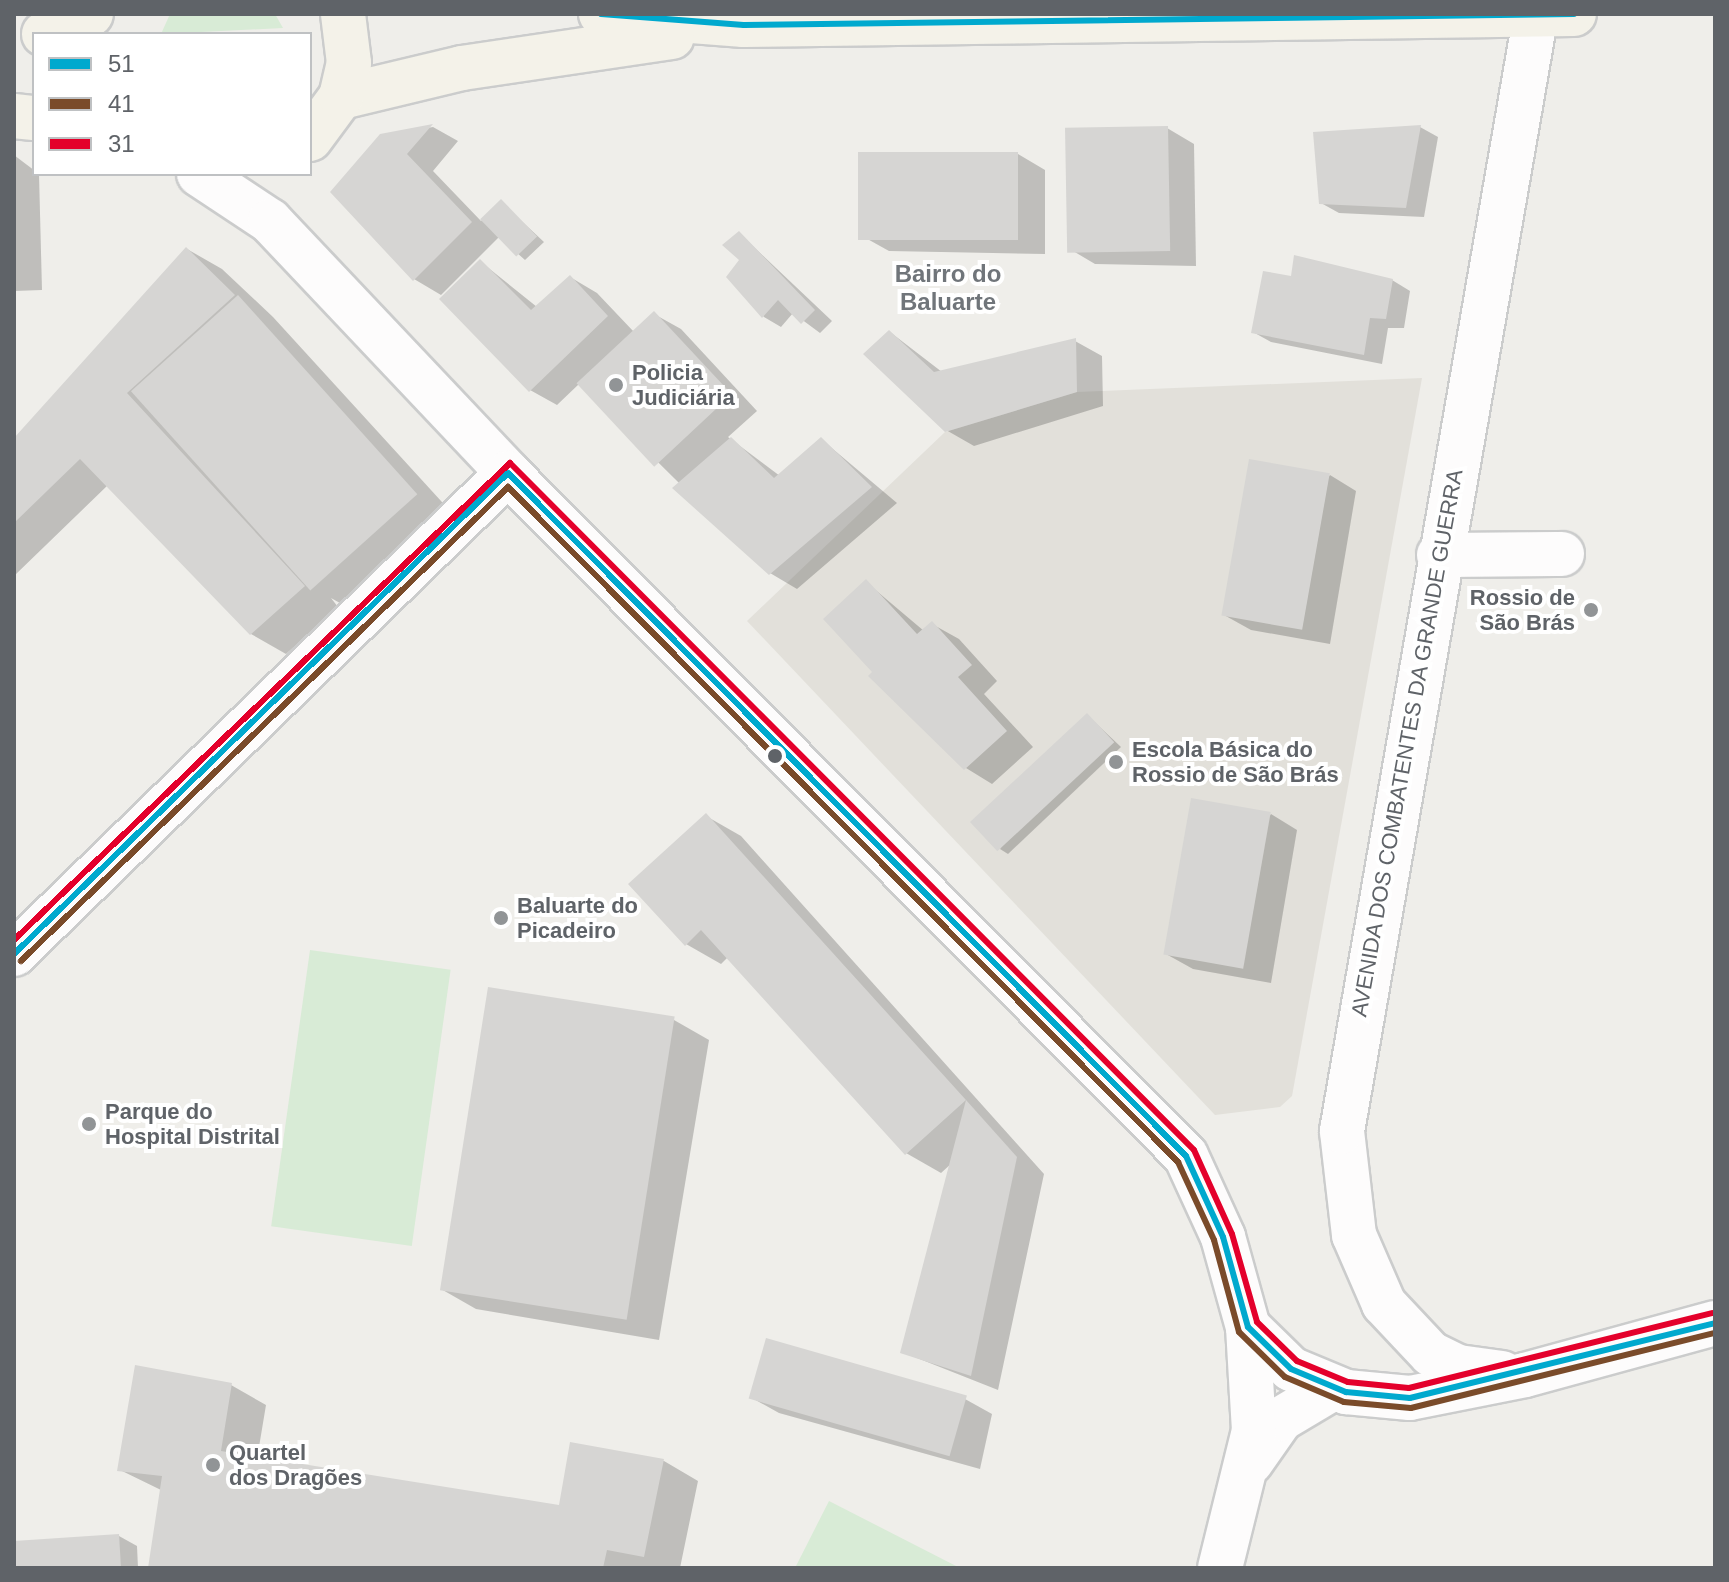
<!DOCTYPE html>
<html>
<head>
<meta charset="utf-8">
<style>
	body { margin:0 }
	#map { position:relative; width:1729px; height:1582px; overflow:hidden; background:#efeeea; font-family:Arial,sans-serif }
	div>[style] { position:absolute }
	.education>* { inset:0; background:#e2e0da }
	.green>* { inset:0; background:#d8ebd6; transform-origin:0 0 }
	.shadow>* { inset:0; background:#0003 }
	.building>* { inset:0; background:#d6d5d3; transform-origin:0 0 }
	.roads { filter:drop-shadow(2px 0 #cbcccc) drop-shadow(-2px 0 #cbcccc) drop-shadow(0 2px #cbcccc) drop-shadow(0 -2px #cbcccc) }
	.minor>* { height:44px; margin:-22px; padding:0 22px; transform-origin:22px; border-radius:22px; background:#fdfcfc }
	.major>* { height:44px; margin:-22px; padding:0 22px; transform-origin:22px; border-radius:22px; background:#f4f2e9 }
	.bus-1>* { height:6px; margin:-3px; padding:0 3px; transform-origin:3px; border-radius:3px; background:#00a9ce }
	.bus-2>* { height:6px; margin:-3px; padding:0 3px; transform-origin:3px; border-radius:3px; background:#7a4b2a }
	.bus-3>* { height:6px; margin:-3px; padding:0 3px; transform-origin:3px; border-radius:3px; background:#e4002b }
	.dots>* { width:22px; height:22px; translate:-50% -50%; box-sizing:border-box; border:4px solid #fff; border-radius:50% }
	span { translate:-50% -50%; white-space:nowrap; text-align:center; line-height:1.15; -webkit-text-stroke:8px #fff; paint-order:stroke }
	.poi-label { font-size:22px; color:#5f6368; font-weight:700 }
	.left { translate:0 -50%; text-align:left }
	.right { translate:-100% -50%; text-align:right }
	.street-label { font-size:22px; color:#5f6368 }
	.neighbourhood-label { font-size:24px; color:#70757a; font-weight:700 }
	.frame { position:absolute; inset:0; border:16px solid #5f6368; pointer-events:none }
	.legend { position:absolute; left:32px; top:32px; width:280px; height:144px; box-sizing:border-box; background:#fff; border:2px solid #bfc1c3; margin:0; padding:10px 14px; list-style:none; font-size:24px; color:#5f6368 }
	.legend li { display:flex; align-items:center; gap:16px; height:40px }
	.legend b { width:40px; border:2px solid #bfc1c3 }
</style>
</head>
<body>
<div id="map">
	<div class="education">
		<div style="clip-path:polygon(1422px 378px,1292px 1096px,1280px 1107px,1215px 1115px,747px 621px,945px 432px,1077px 392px)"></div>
	</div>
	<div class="green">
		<div style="clip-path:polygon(170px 14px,275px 14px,283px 28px,161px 34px)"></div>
		<div style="left:310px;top:950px;width:142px;height:279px;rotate:8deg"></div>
		<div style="clip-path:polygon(829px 1501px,960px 1568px,795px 1568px)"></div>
	</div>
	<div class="shadow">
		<div style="clip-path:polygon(433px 127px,458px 141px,433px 171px,481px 221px,501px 202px,544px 242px,525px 260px,499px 237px,441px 295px,414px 279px,381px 136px)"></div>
		<div style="clip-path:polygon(1420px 127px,1438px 137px,1424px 217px,1339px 213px,1321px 203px)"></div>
		<div style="clip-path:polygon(1167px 128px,1194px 144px,1196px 266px,1095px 264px,1068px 248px)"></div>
		<div style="clip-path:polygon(1018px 154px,1045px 170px,1045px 254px,889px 251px,862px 236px)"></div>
		<div style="clip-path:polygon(14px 155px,39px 174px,42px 290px,14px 291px)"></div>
		<div style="clip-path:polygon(739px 233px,832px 321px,820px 333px,793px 313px,781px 327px,764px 317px,728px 277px,742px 260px)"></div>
		<div style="clip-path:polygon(187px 249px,222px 269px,273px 317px,452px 513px,347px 607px,331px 598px,338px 607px,286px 654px,251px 634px,108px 485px,14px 576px,14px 441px)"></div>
		<div style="clip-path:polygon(481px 262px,537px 307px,570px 277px,597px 293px,634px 332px,654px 314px,681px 329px,757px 411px,728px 437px,780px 476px,821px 439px,897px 503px,797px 589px,770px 573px,579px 384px,557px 405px,530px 390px)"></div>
		<div style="clip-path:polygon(1392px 280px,1410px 291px,1404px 328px,1388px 328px,1382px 364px,1271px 342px,1253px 332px)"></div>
		<div style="clip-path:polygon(890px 332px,942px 372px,1075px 341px,1102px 356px,1103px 406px,974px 446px,946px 430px)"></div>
		<div style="clip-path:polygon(1330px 475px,1356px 491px,1330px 644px,1251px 630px,1224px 615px)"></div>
		<div style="clip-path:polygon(866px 582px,924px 631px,932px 624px,959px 639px,997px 681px,984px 694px,1033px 747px,992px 784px,966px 768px,875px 672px)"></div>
		<div style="clip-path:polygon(1087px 715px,1121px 747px,1008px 854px,1000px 849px)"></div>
		<div style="clip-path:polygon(1271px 814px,1297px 830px,1271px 983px,1193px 969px,1166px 954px)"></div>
		<div style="clip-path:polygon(706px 816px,741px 836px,1044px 1174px,998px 1390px,902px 1352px,952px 1163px,941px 1173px,906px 1153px,728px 957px,721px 964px,686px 944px)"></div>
		<div style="clip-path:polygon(490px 990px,674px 1020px,709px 1040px,659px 1340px,476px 1309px,441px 1289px)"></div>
		<div style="clip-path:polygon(231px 1385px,266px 1405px,257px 1459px,561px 1507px,572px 1444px,664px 1461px,698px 1481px,680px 1568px,150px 1568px,161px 1490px,120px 1470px)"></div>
		<div style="clip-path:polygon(752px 1398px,965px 1399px,992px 1414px,980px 1469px,779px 1413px)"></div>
		<div style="clip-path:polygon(119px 1536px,137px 1546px,138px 1568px,14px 1568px,14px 1543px)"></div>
	</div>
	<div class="building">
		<div style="clip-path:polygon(433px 124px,407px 154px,472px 222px,413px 281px,330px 192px,380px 134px)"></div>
		<div style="clip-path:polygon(1421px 125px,1406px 208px,1319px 204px,1313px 132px)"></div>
		<div style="left:1168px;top:126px;width:125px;height:103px;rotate:89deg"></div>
		<div style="left:1018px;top:152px;width:88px;height:160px;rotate:90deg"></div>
		<div style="left:501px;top:199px;width:52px;height:29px;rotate:46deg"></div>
		<div style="clip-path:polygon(739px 231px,815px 310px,801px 324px,778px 300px,762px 318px,726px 277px,739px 260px,722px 245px)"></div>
		<div style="clip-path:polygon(186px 247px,235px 295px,127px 393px,305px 586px,250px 635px,80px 459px,14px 523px,14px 438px)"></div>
		<div style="clip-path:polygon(1294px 255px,1393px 279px,1386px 319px,1370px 318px,1364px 355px,1251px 333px,1263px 271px,1291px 276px)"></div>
		<div style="clip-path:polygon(480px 259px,531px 310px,570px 275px,608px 316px,529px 392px,439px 299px)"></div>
		<div style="left:238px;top:295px;width:268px;height:144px;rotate:48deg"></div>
		<div style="left:654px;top:311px;width:114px;height:106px;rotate:47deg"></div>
		<div style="clip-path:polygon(889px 330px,934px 372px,1076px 338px,1077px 392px,945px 432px,863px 354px)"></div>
		<div style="clip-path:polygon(731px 437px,774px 478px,821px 437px,872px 487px,769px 575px,672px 488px)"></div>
		<div style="left:1249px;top:459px;width:82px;height:159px;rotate:10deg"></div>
		<div style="clip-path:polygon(866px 579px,917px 634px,932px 621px,972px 665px,958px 677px,1007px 731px,964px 770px,868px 676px,872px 672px,823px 619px)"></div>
		<div style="left:1087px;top:713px;width:40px;height:160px;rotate:47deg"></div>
		<div style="left:1191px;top:798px;width:81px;height:159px;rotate:10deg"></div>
		<div style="clip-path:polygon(706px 813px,966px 1100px,905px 1155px,701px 930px,685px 946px,628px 884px)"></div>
		<div style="left:488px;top:987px;width:189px;height:307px;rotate:9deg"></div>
		<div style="clip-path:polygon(966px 1100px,1017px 1157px,971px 1376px,900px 1353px)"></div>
		<div style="left:766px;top:1338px;width:209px;height:63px;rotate:16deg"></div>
		<div style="clip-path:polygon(135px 1365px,232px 1383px,221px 1451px,559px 1505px,570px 1442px,664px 1459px,644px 1557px,607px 1550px,603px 1568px,148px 1568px,162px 1476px,117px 1471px)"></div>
		<div style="clip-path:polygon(119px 1534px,121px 1568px,14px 1568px,14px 1541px)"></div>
	</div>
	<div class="roads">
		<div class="minor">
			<div style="left:199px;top:174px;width:85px;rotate:33.5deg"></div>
			<div style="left:270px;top:221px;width:347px;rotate:46.6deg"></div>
			<div style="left:508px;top:473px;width:962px;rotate:45.21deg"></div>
			<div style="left:1186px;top:1156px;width:89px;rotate:65.4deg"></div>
			<div style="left:1223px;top:1237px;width:93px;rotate:74.5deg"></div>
			<div style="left:1248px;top:1327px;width:60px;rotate:44.3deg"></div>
			<div style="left:1291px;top:1369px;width:60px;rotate:22.7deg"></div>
			<div style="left:1346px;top:1392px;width:64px;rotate:5.4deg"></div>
			<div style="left:1410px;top:1398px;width:117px;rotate:-11.3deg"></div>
			<div style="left:1525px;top:1375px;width:197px;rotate:-15.3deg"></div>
			<div style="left:1439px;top:555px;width:123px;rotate:-0.5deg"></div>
			<div style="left:14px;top:954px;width:689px;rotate:-44.24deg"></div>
			<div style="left:1502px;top:1373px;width:44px;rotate:-172.2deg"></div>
			<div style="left:1458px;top:1367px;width:30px;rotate:-154deg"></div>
			<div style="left:1431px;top:1354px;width:69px;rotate:-133.2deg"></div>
			<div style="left:1384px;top:1304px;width:75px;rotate:-113.5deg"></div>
			<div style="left:1354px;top:1235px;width:105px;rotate:-96.6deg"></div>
			<div style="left:1342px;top:1131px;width:1134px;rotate:-80.15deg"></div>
			<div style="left:1251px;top:1462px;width:52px;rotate:-55.1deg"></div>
			<div style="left:1281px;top:1419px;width:61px;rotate:-30.8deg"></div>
			<div style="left:1220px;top:1568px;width:141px;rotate:-76.1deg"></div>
			<div style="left:1254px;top:1431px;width:104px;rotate:-93.3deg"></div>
		</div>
		<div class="major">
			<div style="left:601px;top:14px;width:143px;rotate:4.4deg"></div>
			<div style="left:744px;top:25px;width:830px;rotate:-0.76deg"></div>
			<div style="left:44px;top:34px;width:51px;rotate:-23.1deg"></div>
			<div style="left:341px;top:97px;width:124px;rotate:-13.5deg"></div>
			<div style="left:462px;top:68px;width:212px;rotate:-8.4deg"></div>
			<div style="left:14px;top:116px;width:20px;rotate:6deg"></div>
			<div style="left:310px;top:139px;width:52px;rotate:-53.6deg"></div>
			<div style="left:341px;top:97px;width:35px;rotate:-77deg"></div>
			<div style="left:349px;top:63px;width:49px;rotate:-97deg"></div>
		</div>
	</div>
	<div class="bus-1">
		<div style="left:601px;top:14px;width:143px;rotate:4.4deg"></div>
		<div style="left:744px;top:25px;width:830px;rotate:-0.76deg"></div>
		<div style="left:14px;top:954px;width:689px;rotate:-44.24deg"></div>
		<div style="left:508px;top:473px;width:962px;rotate:45.21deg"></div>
		<div style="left:1186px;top:1156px;width:89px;rotate:65.4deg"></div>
		<div style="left:1223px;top:1237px;width:93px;rotate:74.5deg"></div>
		<div style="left:1248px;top:1327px;width:60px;rotate:44.3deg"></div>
		<div style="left:1291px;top:1369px;width:60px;rotate:22.7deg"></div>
		<div style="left:1346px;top:1392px;width:64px;rotate:5.4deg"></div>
		<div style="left:1410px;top:1398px;width:314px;rotate:-13.8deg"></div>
	</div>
	<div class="bus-2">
		<div style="left:21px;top:961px;width:680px;rotate:-44.22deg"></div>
		<div style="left:508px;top:487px;width:951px;rotate:45.21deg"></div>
		<div style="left:1178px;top:1162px;width:86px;rotate:65.2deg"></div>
		<div style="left:1214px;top:1240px;width:95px;rotate:74.8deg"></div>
		<div style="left:1239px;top:1332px;width:64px;rotate:44.4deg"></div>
		<div style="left:1285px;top:1377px;width:64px;rotate:23deg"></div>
		<div style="left:1344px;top:1402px;width:67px;rotate:5.1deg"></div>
		<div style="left:1411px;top:1408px;width:313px;rotate:-13.9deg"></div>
	</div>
	<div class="bus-3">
		<div style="left:14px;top:940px;width:688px;rotate:-43.88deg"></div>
		<div style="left:510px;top:463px;width:969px;rotate:45.13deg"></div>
		<div style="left:1194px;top:1150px;width:92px;rotate:65.7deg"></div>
		<div style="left:1232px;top:1234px;width:91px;rotate:74.1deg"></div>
		<div style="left:1257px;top:1322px;width:56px;rotate:44.3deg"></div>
		<div style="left:1297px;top:1361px;width:55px;rotate:22.4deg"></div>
		<div style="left:1348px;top:1382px;width:61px;rotate:5.6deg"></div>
		<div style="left:1409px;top:1388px;width:312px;rotate:-13.9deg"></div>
	</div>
	<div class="dots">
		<div style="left:616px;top:385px;background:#919496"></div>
		<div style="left:1591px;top:610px;background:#919496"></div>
		<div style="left:775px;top:756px;background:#5f6368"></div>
		<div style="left:1116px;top:762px;background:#919496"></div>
		<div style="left:501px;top:918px;background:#919496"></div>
		<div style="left:89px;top:1124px;background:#919496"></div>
		<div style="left:213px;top:1465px;background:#919496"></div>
	</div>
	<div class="poi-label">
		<span class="left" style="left:632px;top:385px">Policia<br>Judiciária</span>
		<span class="right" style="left:1575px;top:610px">Rossio de<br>São Brás</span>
		<span class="left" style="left:1132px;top:762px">Escola Básica do<br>Rossio de São Brás</span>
		<span class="left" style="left:517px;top:918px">Baluarte do<br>Picadeiro</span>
		<span class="left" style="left:105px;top:1124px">Parque do<br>Hospital Distrital</span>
		<span class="left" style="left:229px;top:1465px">Quartel<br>dos Dragões</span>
	</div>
	<div class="street-label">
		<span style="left:1407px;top:743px;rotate:-80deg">AVENIDA DOS COMBATENTES DA GRANDE GUERRA</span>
	</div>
	<div class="neighbourhood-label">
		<span style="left:948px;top:288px">Bairro do<br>Baluarte</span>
	</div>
	<div class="frame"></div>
	<ul class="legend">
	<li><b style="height:10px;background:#00a9ce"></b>51</li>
	<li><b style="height:10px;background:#7a4b2a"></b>41</li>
	<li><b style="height:10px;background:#e4002b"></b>31</li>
	</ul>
</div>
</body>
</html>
